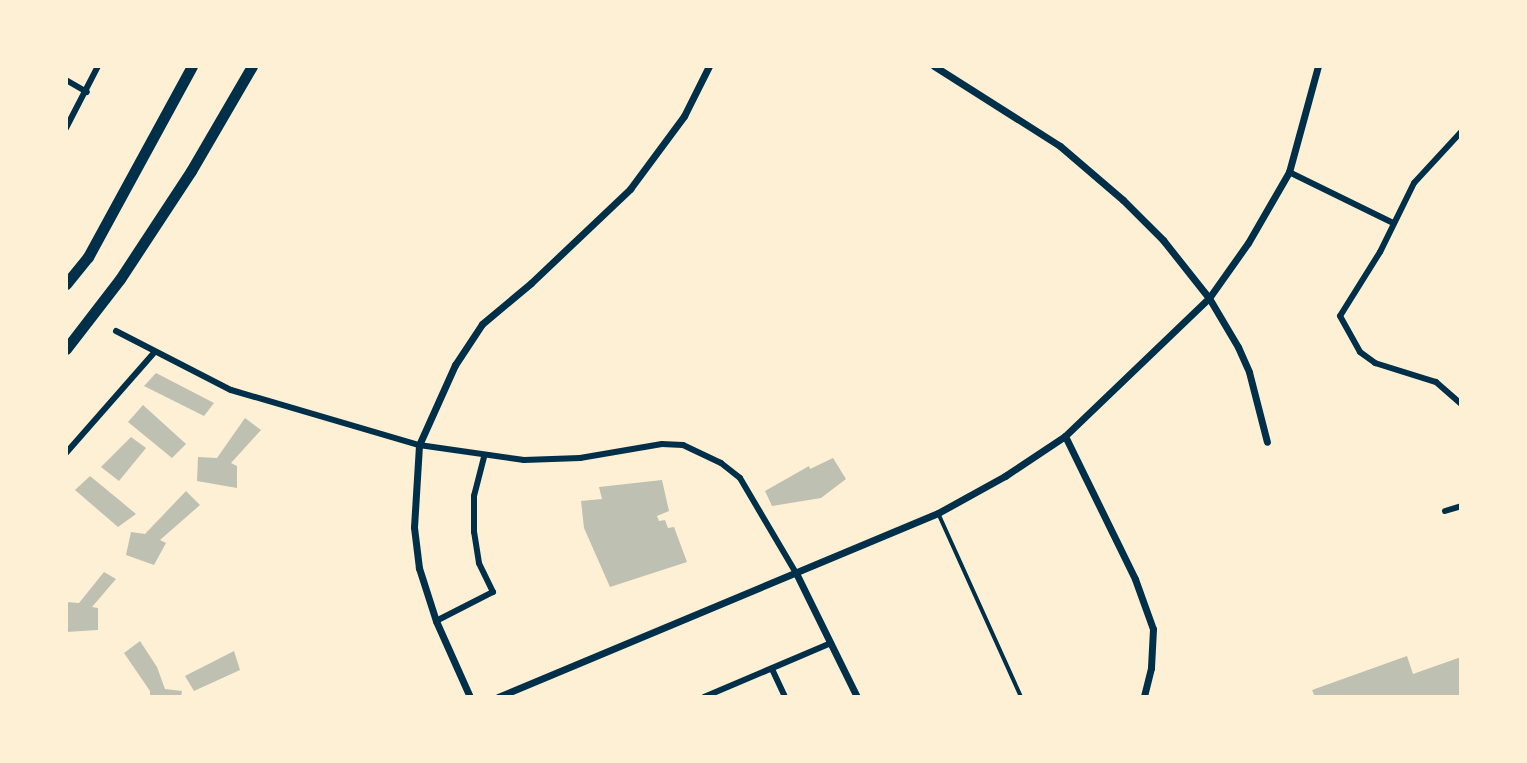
<!DOCTYPE html>
<html>
<head>
<meta charset="utf-8">
<style>
	body { margin:0 }
	#map { position:relative; width:1527px; height:763px; overflow:hidden; background:#fdf0d5; font-family:"Public Sans",sans-serif }
	div>[style] { position:absolute }
	.building>* { inset:0; background:#bec0b2 }
	.pedestrian>* { height:4px; margin:-2px; padding:0 2px; transform-origin:2px; border-radius:2px; background:#003049 }
	.minor>* { height:6px; margin:-3px; padding:0 3px; transform-origin:3px; border-radius:3px; background:#003049 }
	.tertiary>* { height:7px; margin:-3.5px; padding:0 3.5px; transform-origin:3.5px; border-radius:3.5px; background:#003049 }
	.motorway>* { height:11px; margin:-5.5px; padding:0 5.5px; transform-origin:5.5px; border-radius:5.5px; background:#003049 }
	span { translate:-50% -50%; white-space:nowrap; text-align:center; line-height:1.15; -webkit-text-stroke:7px #fdf0d5; paint-order:stroke }
	.frame { position:absolute; inset:0; border:68px solid #fdf0d5; pointer-events:none }
</style>
</head>
<body>
<div id="map">
	<div class="building">
		<div style="clip-path:polygon(156px 373px,214px 403px,204px 416px,144px 386px)"></div>
		<div style="clip-path:polygon(143px 405px,186px 444px,172px 458px,128px 422px)"></div>
		<div style="clip-path:polygon(245px 418px,261px 430px,231px 463px,237px 466px,237px 488px,197px 481px,198px 457px,217px 458px)"></div>
		<div style="clip-path:polygon(131px 437px,146px 448px,119px 481px,101px 467px)"></div>
		<div style="clip-path:polygon(833px 458px,846px 479px,821px 498px,772px 506px,765px 491px,809px 466px,810px 469px)"></div>
		<div style="clip-path:polygon(90px 476px,118px 499px,136px 514px,118px 527px,75px 490px)"></div>
		<div style="clip-path:polygon(662px 480px,669px 511px,657px 516px,659px 521px,665px 520px,668px 528px,674px 527px,687px 562px,610px 587px,584px 528px,581px 501px,602px 499px,599px 487px)"></div>
		<div style="clip-path:polygon(186px 491px,200px 505px,160px 540px,166px 543px,154px 565px,126px 555px,131px 532px,145px 534px)"></div>
		<div style="clip-path:polygon(104px 572px,116px 579px,92px 607px,98px 608px,98px 630px,66px 632px,66px 602px,79px 603px)"></div>
		<div style="clip-path:polygon(140px 641px,157px 667px,165px 689px,182px 691px,181px 697px,150px 697px,150px 691px,124px 653px)"></div>
		<div style="clip-path:polygon(234px 651px,240px 670px,194px 691px,185px 676px)"></div>
		<div style="clip-path:polygon(1407px 656px,1413px 674px,1461px 657px,1461px 697px,1315px 697px,1312px 690px)"></div>
	</div>
	<div class="pedestrian">
		<div style="left:938px;top:513px;width:202px;rotate:65.7deg"></div>
	</div>
	<div class="minor">
		<div style="left:66px;top:80px;width:24px;rotate:30deg"></div>
		<div style="left:66px;top:128px;width:70px;rotate:-62.7deg"></div>
		<div style="left:1461px;top:132px;width:69px;rotate:132.7deg"></div>
		<div style="left:1414px;top:183px;width:77px;rotate:116.2deg"></div>
		<div style="left:1380px;top:252px;width:75px;rotate:122deg"></div>
		<div style="left:1340px;top:316px;width:41px;rotate:60.9deg"></div>
		<div style="left:1360px;top:352px;width:19px;rotate:36deg"></div>
		<div style="left:1375px;top:363px;width:64px;rotate:17.3deg"></div>
		<div style="left:1436px;top:382px;width:33px;rotate:41deg"></div>
		<div style="left:1289px;top:172px;width:116px;rotate:26.1deg"></div>
		<div style="left:116px;top:331px;width:129px;rotate:27.2deg"></div>
		<div style="left:231px;top:390px;width:196px;rotate:16.3deg"></div>
		<div style="left:419px;top:445px;width:106px;rotate:8.1deg"></div>
		<div style="left:524px;top:460px;width:56px;rotate:-2deg"></div>
		<div style="left:580px;top:458px;width:83px;rotate:-9.7deg"></div>
		<div style="left:662px;top:444px;width:21px;rotate:3deg"></div>
		<div style="left:683px;top:445px;width:42px;rotate:25.3deg"></div>
		<div style="left:721px;top:463px;width:24px;rotate:38deg"></div>
		<div style="left:740px;top:478px;width:110px;rotate:59.5deg"></div>
		<div style="left:66px;top:453px;width:133px;rotate:-48.7deg"></div>
		<div style="left:1445px;top:511px;width:17px;rotate:-17deg"></div>
		<div style="left:436px;top:621px;width:64px;rotate:-27deg"></div>
		<div style="left:493px;top:592px;width:32px;rotate:-116deg"></div>
		<div style="left:479px;top:563px;width:31px;rotate:-99deg"></div>
		<div style="left:474px;top:532px;width:36px;rotate:-90deg"></div>
		<div style="left:474px;top:496px;width:40px;rotate:-75.6deg"></div>
		<div style="left:772px;top:669px;width:31px;rotate:65deg"></div>
		<div style="left:704px;top:697px;width:138px;rotate:-23deg"></div>
	</div>
	<div class="tertiary">
		<div style="left:934px;top:66px;width:149px;rotate:32.4deg"></div>
		<div style="left:1060px;top:146px;width:83px;rotate:40.6deg"></div>
		<div style="left:1123px;top:200px;width:57px;rotate:45deg"></div>
		<div style="left:1163px;top:240px;width:74px;rotate:51.6deg"></div>
		<div style="left:1209px;top:298px;width:57px;rotate:59.4deg"></div>
		<div style="left:1238px;top:347px;width:27px;rotate:66deg"></div>
		<div style="left:1249px;top:372px;width:72px;rotate:75.6deg"></div>
		<div style="left:1065px;top:436px;width:159px;rotate:63.9deg"></div>
		<div style="left:1135px;top:579px;width:53px;rotate:70.2deg"></div>
		<div style="left:1153px;top:629px;width:39px;rotate:93deg"></div>
		<div style="left:1151px;top:668px;width:30px;rotate:104deg"></div>
		<div style="left:796px;top:573px;width:138px;rotate:63.8deg"></div>
		<div style="left:470px;top:697px;width:83px;rotate:-114.1deg"></div>
		<div style="left:436px;top:621px;width:56px;rotate:-107.8deg"></div>
		<div style="left:419px;top:568px;width:41px;rotate:-97deg"></div>
		<div style="left:414px;top:527px;width:82px;rotate:-86.5deg"></div>
		<div style="left:419px;top:445px;width:88px;rotate:-65.8deg"></div>
		<div style="left:455px;top:365px;width:49px;rotate:-56.6deg"></div>
		<div style="left:482px;top:324px;width:64px;rotate:-39.9deg"></div>
		<div style="left:531px;top:283px;width:137px;rotate:-43.5deg"></div>
		<div style="left:630px;top:189px;width:91px;rotate:-53.5deg"></div>
		<div style="left:684px;top:116px;width:56px;rotate:-63.4deg"></div>
		<div style="left:498px;top:697px;width:477px;rotate:-22.7deg"></div>
		<div style="left:938px;top:513px;width:77px;rotate:-28.9deg"></div>
		<div style="left:1005px;top:476px;width:72px;rotate:-33.7deg"></div>
		<div style="left:1065px;top:436px;width:199px;rotate:-43.8deg"></div>
		<div style="left:1209px;top:298px;width:67px;rotate:-54.7deg"></div>
		<div style="left:1248px;top:243px;width:82px;rotate:-60deg"></div>
		<div style="left:1289px;top:172px;width:110px;rotate:-74.7deg"></div>
	</div>
	<div class="motorway">
		<div style="left:66px;top:284px;width:35px;rotate:-51deg"></div>
		<div style="left:88px;top:257px;width:217px;rotate:-61.4deg"></div>
		<div style="left:66px;top:349px;width:88px;rotate:-52.4deg"></div>
		<div style="left:120px;top:279px;width:129px;rotate:-56.7deg"></div>
		<div style="left:191px;top:171px;width:121px;rotate:-59.8deg"></div>
	</div>
	<div class="frame"></div>
</div>
</body>
</html>
